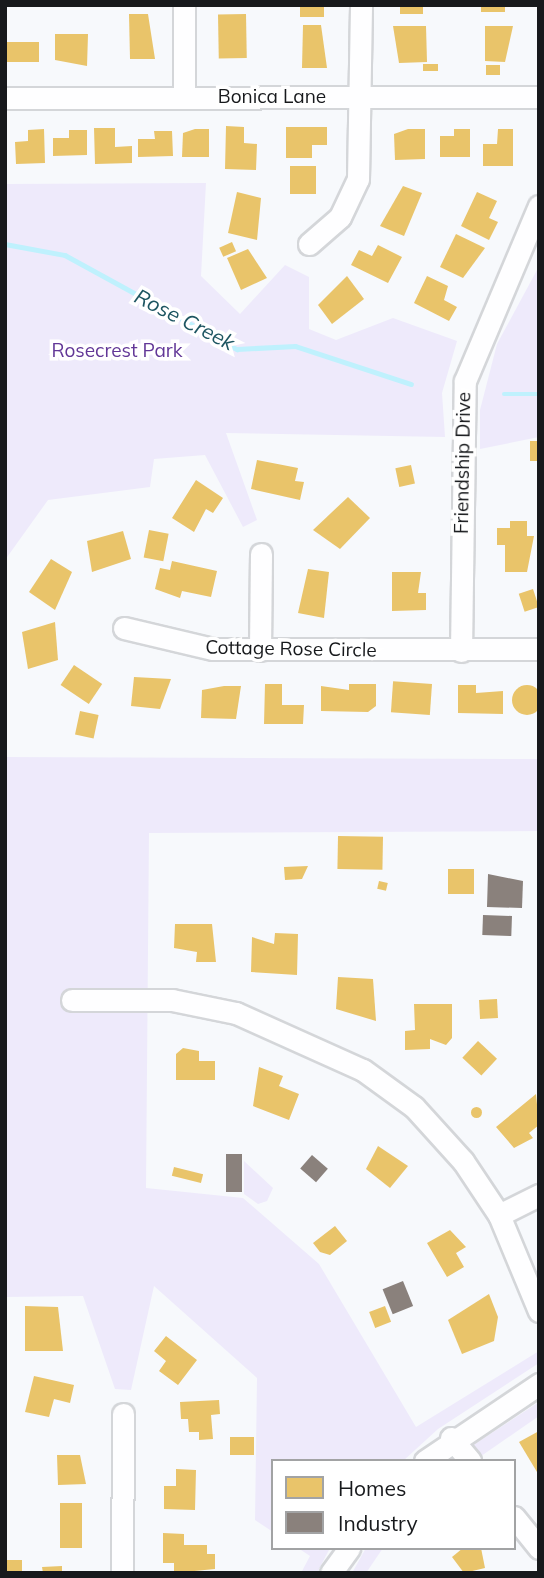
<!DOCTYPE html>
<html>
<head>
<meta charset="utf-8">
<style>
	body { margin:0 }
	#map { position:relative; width:544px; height:1578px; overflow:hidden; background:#f7f9fc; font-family:Mulish,sans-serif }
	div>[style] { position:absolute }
	.green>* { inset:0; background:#eeeafb }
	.homes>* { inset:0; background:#e9c46a; transform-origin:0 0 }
	.round { border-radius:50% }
	.industry>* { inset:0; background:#8a817c; transform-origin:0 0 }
	.stream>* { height:4.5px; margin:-2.25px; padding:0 2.25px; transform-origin:2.25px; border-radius:2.25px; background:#bff1fd }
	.roads { filter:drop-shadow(2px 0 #d4d6d9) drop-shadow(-2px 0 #d4d6d9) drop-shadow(0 2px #d4d6d9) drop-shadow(0 -2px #d4d6d9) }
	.minor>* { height:21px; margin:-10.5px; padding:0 10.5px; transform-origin:10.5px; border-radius:10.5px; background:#fefeff }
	span { translate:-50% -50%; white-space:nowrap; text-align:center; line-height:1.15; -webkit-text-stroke:7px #fff; paint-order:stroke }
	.street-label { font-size:19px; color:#17191c }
	.park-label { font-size:19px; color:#623797 }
	.water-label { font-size:21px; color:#1d5561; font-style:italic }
	.frame { position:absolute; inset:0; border:7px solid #17191c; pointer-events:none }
	.legend { position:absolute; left:271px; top:1459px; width:245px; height:91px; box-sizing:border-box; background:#fff; border:2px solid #a2a3a4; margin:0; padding:9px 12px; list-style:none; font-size:21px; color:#17191c }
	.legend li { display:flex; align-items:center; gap:14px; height:35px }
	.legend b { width:35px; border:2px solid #a2a3a4 }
</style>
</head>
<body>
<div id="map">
	<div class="green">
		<div style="clip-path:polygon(206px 183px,201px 276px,240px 314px,285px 265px,309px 277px,309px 329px,336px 340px,393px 318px,457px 341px,442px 393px,445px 437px,226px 433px,257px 520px,243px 527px,205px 455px,154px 459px,150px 487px,48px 500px,5px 560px,5px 184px)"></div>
		<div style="clip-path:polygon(537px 270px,539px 437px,480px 449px,480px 410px,497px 344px)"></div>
		<div style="clip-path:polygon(5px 757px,539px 759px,539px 831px,149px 833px,146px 1188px,243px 1198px,319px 1264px,416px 1427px,539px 1351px,539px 1363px,438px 1429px,403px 1461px,273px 1461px,273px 1532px,255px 1520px,257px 1378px,154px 1286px,131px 1390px,115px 1389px,83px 1296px,5px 1297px)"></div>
		<div style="clip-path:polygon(244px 1161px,273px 1188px,267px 1201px,258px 1204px,244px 1194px)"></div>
		<div style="clip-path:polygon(539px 1402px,539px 1416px,474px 1461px,449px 1461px)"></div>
		<div style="clip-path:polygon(298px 1548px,330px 1548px,317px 1573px,301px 1573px,310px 1556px)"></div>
		<div style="clip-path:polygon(366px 1548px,383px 1548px,366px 1573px,352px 1573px)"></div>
	</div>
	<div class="homes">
		<div style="left:300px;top:5px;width:24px;height:12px"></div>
		<div style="left:400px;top:5px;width:23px;height:9px"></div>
		<div style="left:481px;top:5px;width:24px;height:7px"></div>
		<div style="clip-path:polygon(129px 14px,148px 14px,155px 59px,130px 59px)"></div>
		<div style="left:246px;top:14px;width:44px;height:28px;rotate:89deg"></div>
		<div style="clip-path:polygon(303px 25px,321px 25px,327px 68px,302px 68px)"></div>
		<div style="clip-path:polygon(393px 26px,426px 26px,427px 62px,399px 63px)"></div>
		<div style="clip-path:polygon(485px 26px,513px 26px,505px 62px,485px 61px)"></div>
		<div style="clip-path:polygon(55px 34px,88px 34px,87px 66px,55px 60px)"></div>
		<div style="left:7px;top:42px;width:32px;height:20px"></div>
		<div style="left:423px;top:64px;width:15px;height:7px"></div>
		<div style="left:486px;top:65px;width:14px;height:10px"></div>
		<div style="clip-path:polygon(226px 126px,244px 127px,244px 143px,257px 144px,256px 170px,225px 169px)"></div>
		<div style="clip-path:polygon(286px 127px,327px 127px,327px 145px,312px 145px,312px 158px,286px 158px)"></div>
		<div style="clip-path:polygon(94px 128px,115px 128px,115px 147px,132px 146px,132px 163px,95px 164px)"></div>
		<div style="clip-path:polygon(44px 129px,45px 163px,16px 164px,15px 142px,28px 141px,28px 130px)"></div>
		<div style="clip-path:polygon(195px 129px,209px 129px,209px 157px,182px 157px,183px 133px)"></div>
		<div style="clip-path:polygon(408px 129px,425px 129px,425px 159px,395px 160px,394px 134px)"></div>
		<div style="clip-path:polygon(454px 129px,470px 129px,470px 157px,440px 157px,440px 136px,454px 136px)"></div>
		<div style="clip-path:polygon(498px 129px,513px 129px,513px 166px,483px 166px,483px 144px,497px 144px)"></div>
		<div style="clip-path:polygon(69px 130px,87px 130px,87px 155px,53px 156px,53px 138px,69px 138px)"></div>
		<div style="clip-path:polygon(154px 131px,172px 131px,173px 156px,138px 157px,138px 139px,155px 139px)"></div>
		<div style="left:290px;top:166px;width:26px;height:28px"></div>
		<div style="clip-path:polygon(403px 186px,422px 193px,404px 236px,380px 226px)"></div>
		<div style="clip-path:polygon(237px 192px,261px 198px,257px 240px,228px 233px)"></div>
		<div style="clip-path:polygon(477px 192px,497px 201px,489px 218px,498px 222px,489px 240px,461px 226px)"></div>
		<div style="clip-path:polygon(456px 234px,485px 248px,463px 278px,440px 267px)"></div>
		<div style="left:232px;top:242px;width:10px;height:14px;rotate:66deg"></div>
		<div style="clip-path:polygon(378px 245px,402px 257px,388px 283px,351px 265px,359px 250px,372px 256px)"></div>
		<div style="clip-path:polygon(248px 249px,267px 278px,241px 290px,227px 258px)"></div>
		<div style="clip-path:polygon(347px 276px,364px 299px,332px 324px,318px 305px)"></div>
		<div style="clip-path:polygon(427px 276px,448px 286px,444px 300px,457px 307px,449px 321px,414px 303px)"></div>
		<div style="left:530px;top:441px;width:9px;height:20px"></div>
		<div style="clip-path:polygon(257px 460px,298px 468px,295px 481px,304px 482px,300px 500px,251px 489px)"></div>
		<div style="left:411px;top:465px;width:19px;height:16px;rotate:78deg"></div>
		<div style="clip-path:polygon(196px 480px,223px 498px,213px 513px,206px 509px,194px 532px,172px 518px)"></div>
		<div style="clip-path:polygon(348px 497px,370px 518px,340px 549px,313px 530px)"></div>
		<div style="clip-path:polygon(510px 521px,527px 521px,527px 536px,534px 536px,527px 572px,505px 572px,505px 545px,497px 545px,497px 528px,510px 528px)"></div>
		<div style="left:149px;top:530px;width:20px;height:28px;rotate:11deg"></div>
		<div style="clip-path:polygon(123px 531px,131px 559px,92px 572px,87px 541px)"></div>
		<div style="clip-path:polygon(51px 559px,72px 572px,55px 610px,29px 592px)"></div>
		<div style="clip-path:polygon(172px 561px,217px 571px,211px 597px,182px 591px,180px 598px,155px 589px,160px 568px,170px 570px)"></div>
		<div style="clip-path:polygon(308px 569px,329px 572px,324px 618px,298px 613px)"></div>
		<div style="clip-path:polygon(392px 572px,421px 572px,418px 593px,426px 593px,426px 610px,392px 611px)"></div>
		<div style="left:533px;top:589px;width:19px;height:15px;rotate:72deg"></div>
		<div style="clip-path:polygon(55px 622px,58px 660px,28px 669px,22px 632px)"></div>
		<div style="left:74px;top:665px;width:34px;height:24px;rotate:34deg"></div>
		<div style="clip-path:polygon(134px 677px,171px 679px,160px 709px,131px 706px)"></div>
		<div style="clip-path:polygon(265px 684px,282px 684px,282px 705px,304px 705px,303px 724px,264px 724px)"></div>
		<div style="clip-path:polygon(349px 684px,376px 684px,376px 706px,368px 712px,321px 711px,321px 686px,349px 690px)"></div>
		<div style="left:432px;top:684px;width:31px;height:39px;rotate:94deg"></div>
		<div style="clip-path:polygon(458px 685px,476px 685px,476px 693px,503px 691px,503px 714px,458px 713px)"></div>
		<div class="round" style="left:512px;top:685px;width:30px;height:30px"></div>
		<div style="clip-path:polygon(224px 686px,241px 686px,236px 719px,201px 718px,202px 690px)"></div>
		<div style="left:80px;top:711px;width:19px;height:24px;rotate:12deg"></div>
		<div style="left:338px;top:836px;width:45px;height:33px;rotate:1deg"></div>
		<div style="clip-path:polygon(308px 866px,302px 879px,285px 880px,284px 867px)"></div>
		<div style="left:448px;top:869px;width:26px;height:25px"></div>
		<div style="left:379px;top:881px;width:9px;height:8px;rotate:13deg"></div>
		<div style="clip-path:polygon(175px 924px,212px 924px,216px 962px,196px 962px,197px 952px,174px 948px)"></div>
		<div style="clip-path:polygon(275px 933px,298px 934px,297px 975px,251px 972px,252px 937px,274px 944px)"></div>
		<div style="clip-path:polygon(338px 977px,373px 979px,376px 1021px,336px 1009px)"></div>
		<div style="left:497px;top:999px;width:19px;height:18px;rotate:87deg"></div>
		<div style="clip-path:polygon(414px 1004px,452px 1004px,452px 1038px,446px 1045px,430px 1039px,430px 1049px,405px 1050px,405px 1031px,415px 1030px)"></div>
		<div style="left:478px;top:1041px;width:26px;height:23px;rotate:43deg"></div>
		<div style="clip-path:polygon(183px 1048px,199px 1051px,199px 1061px,215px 1061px,215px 1080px,176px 1080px,176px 1054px)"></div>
		<div style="clip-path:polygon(259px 1067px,283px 1076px,279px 1086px,299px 1094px,289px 1120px,253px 1106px)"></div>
		<div style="clip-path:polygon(536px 1094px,539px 1125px,529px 1133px,533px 1138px,514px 1148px,496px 1127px)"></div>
		<div class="round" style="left:470.5px;top:1106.5px;width:11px;height:11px"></div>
		<div style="clip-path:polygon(378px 1146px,408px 1166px,390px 1188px,366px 1169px)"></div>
		<div style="left:174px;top:1167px;width:30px;height:9px;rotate:14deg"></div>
		<div style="clip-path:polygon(335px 1226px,347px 1241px,330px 1255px,320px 1252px,313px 1243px)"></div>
		<div style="clip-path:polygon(450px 1230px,466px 1247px,456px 1253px,464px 1267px,447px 1277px,427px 1243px)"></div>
		<div style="clip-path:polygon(489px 1294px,498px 1317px,494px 1341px,462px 1354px,448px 1320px)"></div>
		<div style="clip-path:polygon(25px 1306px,58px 1307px,63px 1351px,25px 1351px)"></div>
		<div style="left:385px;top:1306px;width:17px;height:17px;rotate:69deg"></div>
		<div style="clip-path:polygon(166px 1336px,197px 1360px,178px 1385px,159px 1371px,166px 1361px,154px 1351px)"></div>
		<div style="clip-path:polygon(34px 1376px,74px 1385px,70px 1403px,54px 1399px,49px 1417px,25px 1412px)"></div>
		<div style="clip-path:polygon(219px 1400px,220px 1414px,211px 1415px,213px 1439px,199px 1440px,199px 1432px,189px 1432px,188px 1419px,181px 1419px,180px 1402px)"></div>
		<div style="clip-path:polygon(539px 1431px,539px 1470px,537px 1472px,519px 1442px)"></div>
		<div style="left:230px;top:1437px;width:24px;height:18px"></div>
		<div style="clip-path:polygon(57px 1455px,80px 1455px,86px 1484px,58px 1485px)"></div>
		<div style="clip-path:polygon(176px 1469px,196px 1470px,195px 1510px,164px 1509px,164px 1486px,176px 1486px)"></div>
		<div style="left:60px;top:1503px;width:22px;height:45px"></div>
		<div style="clip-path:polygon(163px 1533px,184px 1534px,184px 1545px,207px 1545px,207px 1554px,215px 1554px,215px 1569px,174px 1573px,174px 1563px,163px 1563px)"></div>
		<div style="clip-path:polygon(463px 1548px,481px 1548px,485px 1568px,464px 1573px,452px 1557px)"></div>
		<div style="left:5px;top:1560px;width:17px;height:13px"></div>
		<div style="clip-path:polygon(62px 1566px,62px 1573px,43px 1573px,42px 1567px)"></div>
	</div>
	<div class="industry">
		<div style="clip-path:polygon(488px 874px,523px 881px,522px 908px,487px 907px)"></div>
		<div style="left:483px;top:915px;width:29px;height:20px;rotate:2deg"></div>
		<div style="left:226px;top:1154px;width:16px;height:38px"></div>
		<div style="left:312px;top:1155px;width:21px;height:18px;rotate:41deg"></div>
		<div style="left:403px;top:1281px;width:27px;height:22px;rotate:68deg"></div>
	</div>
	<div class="stream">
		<div style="left:5px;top:244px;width:61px;rotate:10.4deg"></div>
		<div style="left:65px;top:255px;width:196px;rotate:28.7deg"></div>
		<div style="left:237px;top:349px;width:58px;rotate:-3deg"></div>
		<div style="left:295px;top:346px;width:122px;rotate:18.1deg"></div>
		<div style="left:504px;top:394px;width:35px"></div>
	</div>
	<div class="roads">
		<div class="minor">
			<div style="left:184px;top:5px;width:93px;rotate:90deg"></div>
			<div style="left:5px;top:98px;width:534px;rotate:-0.11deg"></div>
			<div style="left:309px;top:244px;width:41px;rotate:-41.1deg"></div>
			<div style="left:340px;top:217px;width:42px;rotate:-64.7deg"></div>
			<div style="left:358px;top:179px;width:174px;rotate:-89deg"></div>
			<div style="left:124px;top:628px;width:91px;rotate:13.3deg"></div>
			<div style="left:213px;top:649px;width:326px"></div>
			<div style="left:260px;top:650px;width:96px;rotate:-89.4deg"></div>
			<div style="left:461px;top:651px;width:270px;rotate:-89.2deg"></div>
			<div style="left:465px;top:381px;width:190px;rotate:-67.1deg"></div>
			<div style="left:72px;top:1000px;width:100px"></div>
			<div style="left:172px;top:1000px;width:65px;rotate:11.5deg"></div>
			<div style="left:236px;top:1013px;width:139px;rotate:24.2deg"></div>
			<div style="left:363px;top:1070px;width:63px;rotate:36deg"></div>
			<div style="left:414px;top:1107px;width:73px;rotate:47.8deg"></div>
			<div style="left:463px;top:1161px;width:65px;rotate:56.3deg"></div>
			<div style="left:499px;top:1215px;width:104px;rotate:67.4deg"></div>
			<div style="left:499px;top:1215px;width:45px;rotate:-26.6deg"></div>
			<div style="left:451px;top:1438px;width:30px;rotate:50deg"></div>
			<div style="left:425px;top:1461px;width:138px;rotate:-34deg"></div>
			<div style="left:514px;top:1517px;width:40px;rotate:51deg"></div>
			<div style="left:122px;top:1573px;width:159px;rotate:-89.6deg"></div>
			<div style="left:331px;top:1573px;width:31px;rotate:-54deg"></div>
		</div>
	</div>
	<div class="street-label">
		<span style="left:272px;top:97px">Bonica Lane</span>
		<span style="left:463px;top:463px;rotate:-89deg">Friendship Drive</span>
		<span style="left:291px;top:649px;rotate:1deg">Cottage Rose Circle</span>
	</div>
	<div class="park-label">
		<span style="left:117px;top:351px">Rosecrest Park</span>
	</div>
	<div class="water-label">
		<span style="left:185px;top:319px;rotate:27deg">Rose Creek</span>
	</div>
	<div class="frame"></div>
	<ul class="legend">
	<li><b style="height:19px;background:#e9c46a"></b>Homes</li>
	<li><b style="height:19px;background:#8a817c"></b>Industry</li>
	</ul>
</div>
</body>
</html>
